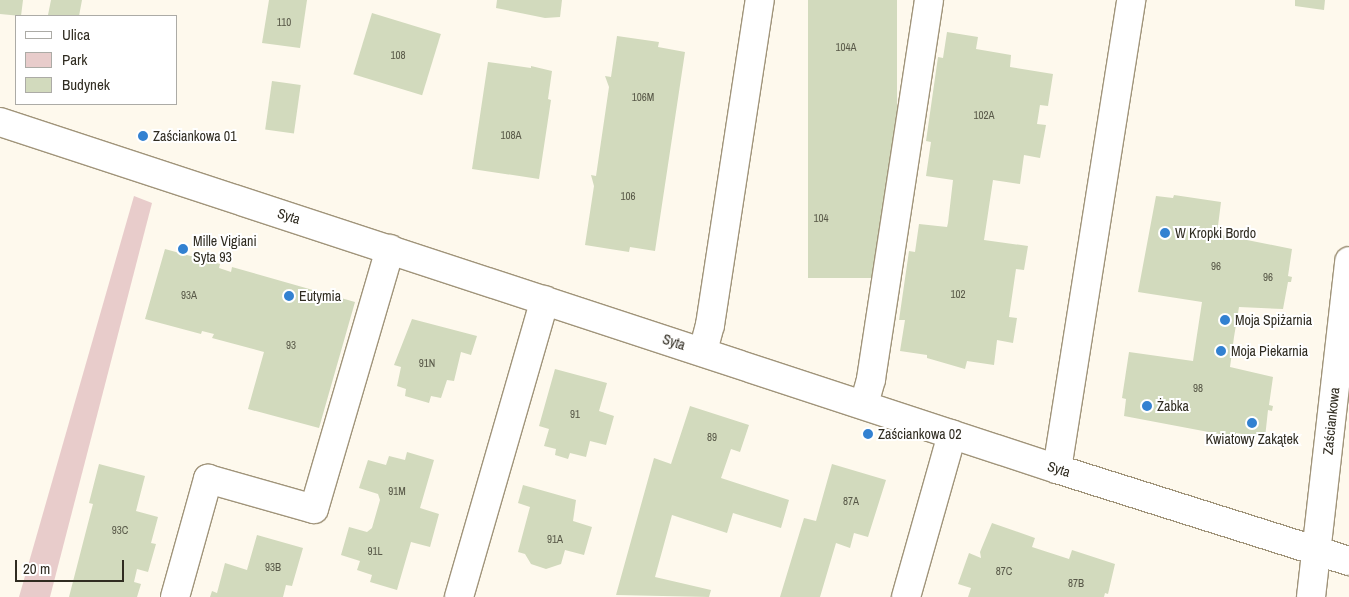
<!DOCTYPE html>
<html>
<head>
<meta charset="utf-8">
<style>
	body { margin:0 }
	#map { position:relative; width:1349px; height:597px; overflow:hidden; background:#fef9ed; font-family:"Archivo Narrow",sans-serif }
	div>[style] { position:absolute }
	.green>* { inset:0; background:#e8cccb }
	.building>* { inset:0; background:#d2dabd; transform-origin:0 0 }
	.roads { filter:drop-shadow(1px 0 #a0947a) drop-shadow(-1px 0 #a0947a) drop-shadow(0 1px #a0947a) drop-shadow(0 -1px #a0947a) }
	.minor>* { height:28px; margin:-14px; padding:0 14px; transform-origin:14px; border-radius:14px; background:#fff }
	.dots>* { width:14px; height:14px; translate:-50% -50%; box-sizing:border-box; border:2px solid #fff; border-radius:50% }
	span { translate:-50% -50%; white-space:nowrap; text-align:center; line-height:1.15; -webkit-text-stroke:4px #fff; paint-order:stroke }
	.number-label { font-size:11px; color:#585848 }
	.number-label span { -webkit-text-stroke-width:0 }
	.poi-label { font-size:14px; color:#302c21 }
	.left { translate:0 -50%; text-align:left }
	.street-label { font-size:14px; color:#302c21 }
	.legend { position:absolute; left:15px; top:15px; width:162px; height:90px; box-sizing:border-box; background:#fff; border:1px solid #acaba6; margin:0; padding:6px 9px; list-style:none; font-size:15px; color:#302c21 }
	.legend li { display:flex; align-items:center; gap:10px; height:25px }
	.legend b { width:25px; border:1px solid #acaba6 }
	.scale { position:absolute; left:15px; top:560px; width:109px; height:22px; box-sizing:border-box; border:2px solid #302c21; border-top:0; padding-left:6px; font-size:15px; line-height:18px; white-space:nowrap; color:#302c21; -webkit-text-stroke:4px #fff; paint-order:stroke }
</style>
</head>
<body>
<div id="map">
	<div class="green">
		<div style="clip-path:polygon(134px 196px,152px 203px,50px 597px,19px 597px)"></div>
	</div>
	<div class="building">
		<div style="clip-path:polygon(0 0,23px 0,21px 16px,0 14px)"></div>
		<div style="clip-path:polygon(51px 0,82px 0,79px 16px,48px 15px)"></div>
		<div style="clip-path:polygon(269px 0,307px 0,300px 48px,262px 43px)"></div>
		<div style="clip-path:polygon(497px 0,562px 0,560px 17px,545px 18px,496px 8px)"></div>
		<div style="left:808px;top:0;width:89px;height:278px"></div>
		<div style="clip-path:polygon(1295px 0,1325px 0,1324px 10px,1295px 6px)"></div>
		<div style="left:372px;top:13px;width:72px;height:64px;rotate:17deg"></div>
		<div style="clip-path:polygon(947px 32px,978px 37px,976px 49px,1011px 55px,1010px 67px,1053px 74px,1048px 106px,1040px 105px,1037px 124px,1046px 125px,1040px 158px,1024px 155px,1020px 184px,993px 180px,984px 240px,1028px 246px,1024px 270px,1016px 269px,1009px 317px,1017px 318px,1013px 343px,997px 340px,994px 365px,967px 361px,965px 369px,927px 358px,927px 355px,900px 351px,905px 320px,899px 320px,909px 251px,915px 252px,919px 224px,947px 227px,948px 223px,953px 180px,926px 176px,931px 142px,926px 141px,938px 57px,943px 58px)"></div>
		<div style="clip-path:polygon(617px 36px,659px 42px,658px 47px,685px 52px,655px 251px,630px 247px,629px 252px,585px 245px,594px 186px,591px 175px,596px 176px,609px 87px,605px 76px,611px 77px)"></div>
		<div style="clip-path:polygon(488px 62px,531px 68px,531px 66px,552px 71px,548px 99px,551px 100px,539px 179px,472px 169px)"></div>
		<div style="left:272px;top:81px;width:29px;height:49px;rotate:8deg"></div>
		<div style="clip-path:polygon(1174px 195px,1221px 202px,1217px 234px,1292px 249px,1288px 276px,1292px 277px,1291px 282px,1288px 282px,1283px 309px,1239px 307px,1234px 337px,1230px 367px,1273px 377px,1269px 405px,1273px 406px,1272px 411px,1268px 410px,1265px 438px,1236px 433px,1235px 437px,1124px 416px,1126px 399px,1122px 398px,1129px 352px,1193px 361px,1202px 302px,1138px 292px,1156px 196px,1173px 198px)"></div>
		<div style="clip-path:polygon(165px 249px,220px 264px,219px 268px,231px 272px,232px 267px,355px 302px,319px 428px,248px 409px,264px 352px,212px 338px,214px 334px,202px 331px,201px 334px,145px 319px)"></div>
		<div style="clip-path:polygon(412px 319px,477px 336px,471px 355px,461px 352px,454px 381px,447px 380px,441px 398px,431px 396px,429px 403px,405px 396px,406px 389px,397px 386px,401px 367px,394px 365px)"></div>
		<div style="clip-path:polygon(555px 369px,607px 383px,599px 411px,614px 416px,606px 445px,590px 441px,586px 457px,570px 453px,568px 459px,555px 455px,556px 449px,544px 446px,549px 429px,539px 426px)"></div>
		<div style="clip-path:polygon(690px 406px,749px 425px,740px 452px,731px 449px,721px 478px,789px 500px,781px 528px,733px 513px,727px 533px,672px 515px,655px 577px,711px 590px,709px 597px,616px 595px,654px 458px,671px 464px)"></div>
		<div style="clip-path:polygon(407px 452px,434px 460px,420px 508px,439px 514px,430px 547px,411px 542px,397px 590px,370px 582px,372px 575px,357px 570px,360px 561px,341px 555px,349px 527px,367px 532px,372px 528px,380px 500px,378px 494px,359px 488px,368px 460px,386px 465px,389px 456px,405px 460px)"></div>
		<div style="clip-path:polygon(99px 464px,145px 476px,136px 511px,158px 517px,151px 543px,156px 544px,148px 572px,137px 569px,134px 582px,141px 584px,137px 597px,69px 597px,93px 504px,89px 503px)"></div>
		<div style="clip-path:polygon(832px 464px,886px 480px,868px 537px,854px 533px,850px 548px,836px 543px,820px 597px,780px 597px,804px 518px,816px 521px)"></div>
		<div style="clip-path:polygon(523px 485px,576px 500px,573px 521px,592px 527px,584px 555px,565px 550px,561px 564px,546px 569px,531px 564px,525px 554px,518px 552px,530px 507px,518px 503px)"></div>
		<div style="clip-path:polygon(992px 523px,1035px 538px,1032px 547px,1069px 559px,1072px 550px,1115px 564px,1108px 594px,1105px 593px,1104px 597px,968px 597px,971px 588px,958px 584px,969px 553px,981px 558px,980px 552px)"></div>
		<div style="clip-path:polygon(257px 535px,303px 548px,292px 586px,286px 585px,283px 597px,210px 597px,212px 591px,217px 593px,225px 563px,247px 570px)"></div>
	</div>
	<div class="roads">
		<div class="minor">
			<div style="left:0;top:122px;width:1113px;rotate:18.17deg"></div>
			<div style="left:1057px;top:469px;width:306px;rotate:17.5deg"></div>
			<div style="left:703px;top:351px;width:27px;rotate:-75deg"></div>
			<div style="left:710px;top:325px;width:329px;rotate:-81.3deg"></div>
			<div style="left:864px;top:404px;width:26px;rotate:-74deg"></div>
			<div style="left:871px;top:379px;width:383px;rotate:-81.3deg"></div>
			<div style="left:1057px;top:469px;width:475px;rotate:-81deg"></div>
			<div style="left:175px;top:597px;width:123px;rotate:-74.4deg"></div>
			<div style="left:208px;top:479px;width:110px;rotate:15.8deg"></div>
			<div style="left:314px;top:509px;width:271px;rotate:-73.7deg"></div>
			<div style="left:459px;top:597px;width:309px;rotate:-73.9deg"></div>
			<div style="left:906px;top:597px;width:169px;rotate:-74.2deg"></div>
			<div style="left:1311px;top:597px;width:338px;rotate:-83.5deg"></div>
		</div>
	</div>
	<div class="dots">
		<div style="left:143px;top:136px;background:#3281d1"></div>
		<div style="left:1165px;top:233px;background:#3281d1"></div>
		<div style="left:183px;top:249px;background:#3281d1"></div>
		<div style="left:289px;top:296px;background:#3281d1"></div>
		<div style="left:1225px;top:320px;background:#3281d1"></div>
		<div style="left:1221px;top:351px;background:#3281d1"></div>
		<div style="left:1147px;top:406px;background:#3281d1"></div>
		<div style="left:1252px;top:423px;background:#3281d1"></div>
		<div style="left:868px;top:434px;background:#3281d1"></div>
	</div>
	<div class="number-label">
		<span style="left:284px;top:22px">110</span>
		<span style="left:846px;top:47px">104A</span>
		<span style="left:398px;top:55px">108</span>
		<span style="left:643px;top:97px">106M</span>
		<span style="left:984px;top:115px">102A</span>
		<span style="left:511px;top:135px">108A</span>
		<span style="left:628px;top:196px">106</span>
		<span style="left:821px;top:218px">104</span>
		<span style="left:1216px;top:266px">96</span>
		<span style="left:1268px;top:277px">96</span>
		<span style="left:958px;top:294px">102</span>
		<span style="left:189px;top:295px">93A</span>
		<span style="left:291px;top:345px">93</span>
		<span style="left:427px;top:363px">91N</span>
		<span style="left:1198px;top:388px">98</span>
		<span style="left:575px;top:414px">91</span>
		<span style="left:712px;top:437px">89</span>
		<span style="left:397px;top:491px">91M</span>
		<span style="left:851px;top:501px">87A</span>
		<span style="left:120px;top:530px">93C</span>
		<span style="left:555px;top:539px">91A</span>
		<span style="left:375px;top:551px">91L</span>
		<span style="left:273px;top:567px">93B</span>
		<span style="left:1004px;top:571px">87C</span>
		<span style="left:1076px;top:583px">87B</span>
	</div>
	<div class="poi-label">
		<span class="left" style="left:153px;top:136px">Zaściankowa 01</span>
		<span class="left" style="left:1175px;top:233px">W Kropki Bordo</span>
		<span class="left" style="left:193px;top:249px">Mille Vigiani<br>Syta 93</span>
		<span class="left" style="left:299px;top:296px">Eutymia</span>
		<span class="left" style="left:1235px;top:320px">Moja Spiżarnia</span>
		<span class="left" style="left:1231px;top:351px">Moja Piekarnia</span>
		<span class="left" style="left:1157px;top:406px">Żabka</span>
		<span class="left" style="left:878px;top:434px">Zaściankowa 02</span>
		<span style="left:1252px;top:439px">Kwiatowy Zakątek</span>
	</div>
	<div class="street-label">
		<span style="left:289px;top:216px;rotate:18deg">Syta</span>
		<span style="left:674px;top:342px;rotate:18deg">Syta</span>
		<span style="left:1331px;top:421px;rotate:-84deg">Zaściankowa</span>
		<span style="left:1059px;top:469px;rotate:18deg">Syta</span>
	</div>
	<ul class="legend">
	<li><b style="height:6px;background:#fff"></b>Ulica</li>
	<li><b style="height:14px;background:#e8cccb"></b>Park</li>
	<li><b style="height:14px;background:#d2dabd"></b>Budynek</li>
	</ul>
	<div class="scale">20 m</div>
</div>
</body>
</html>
